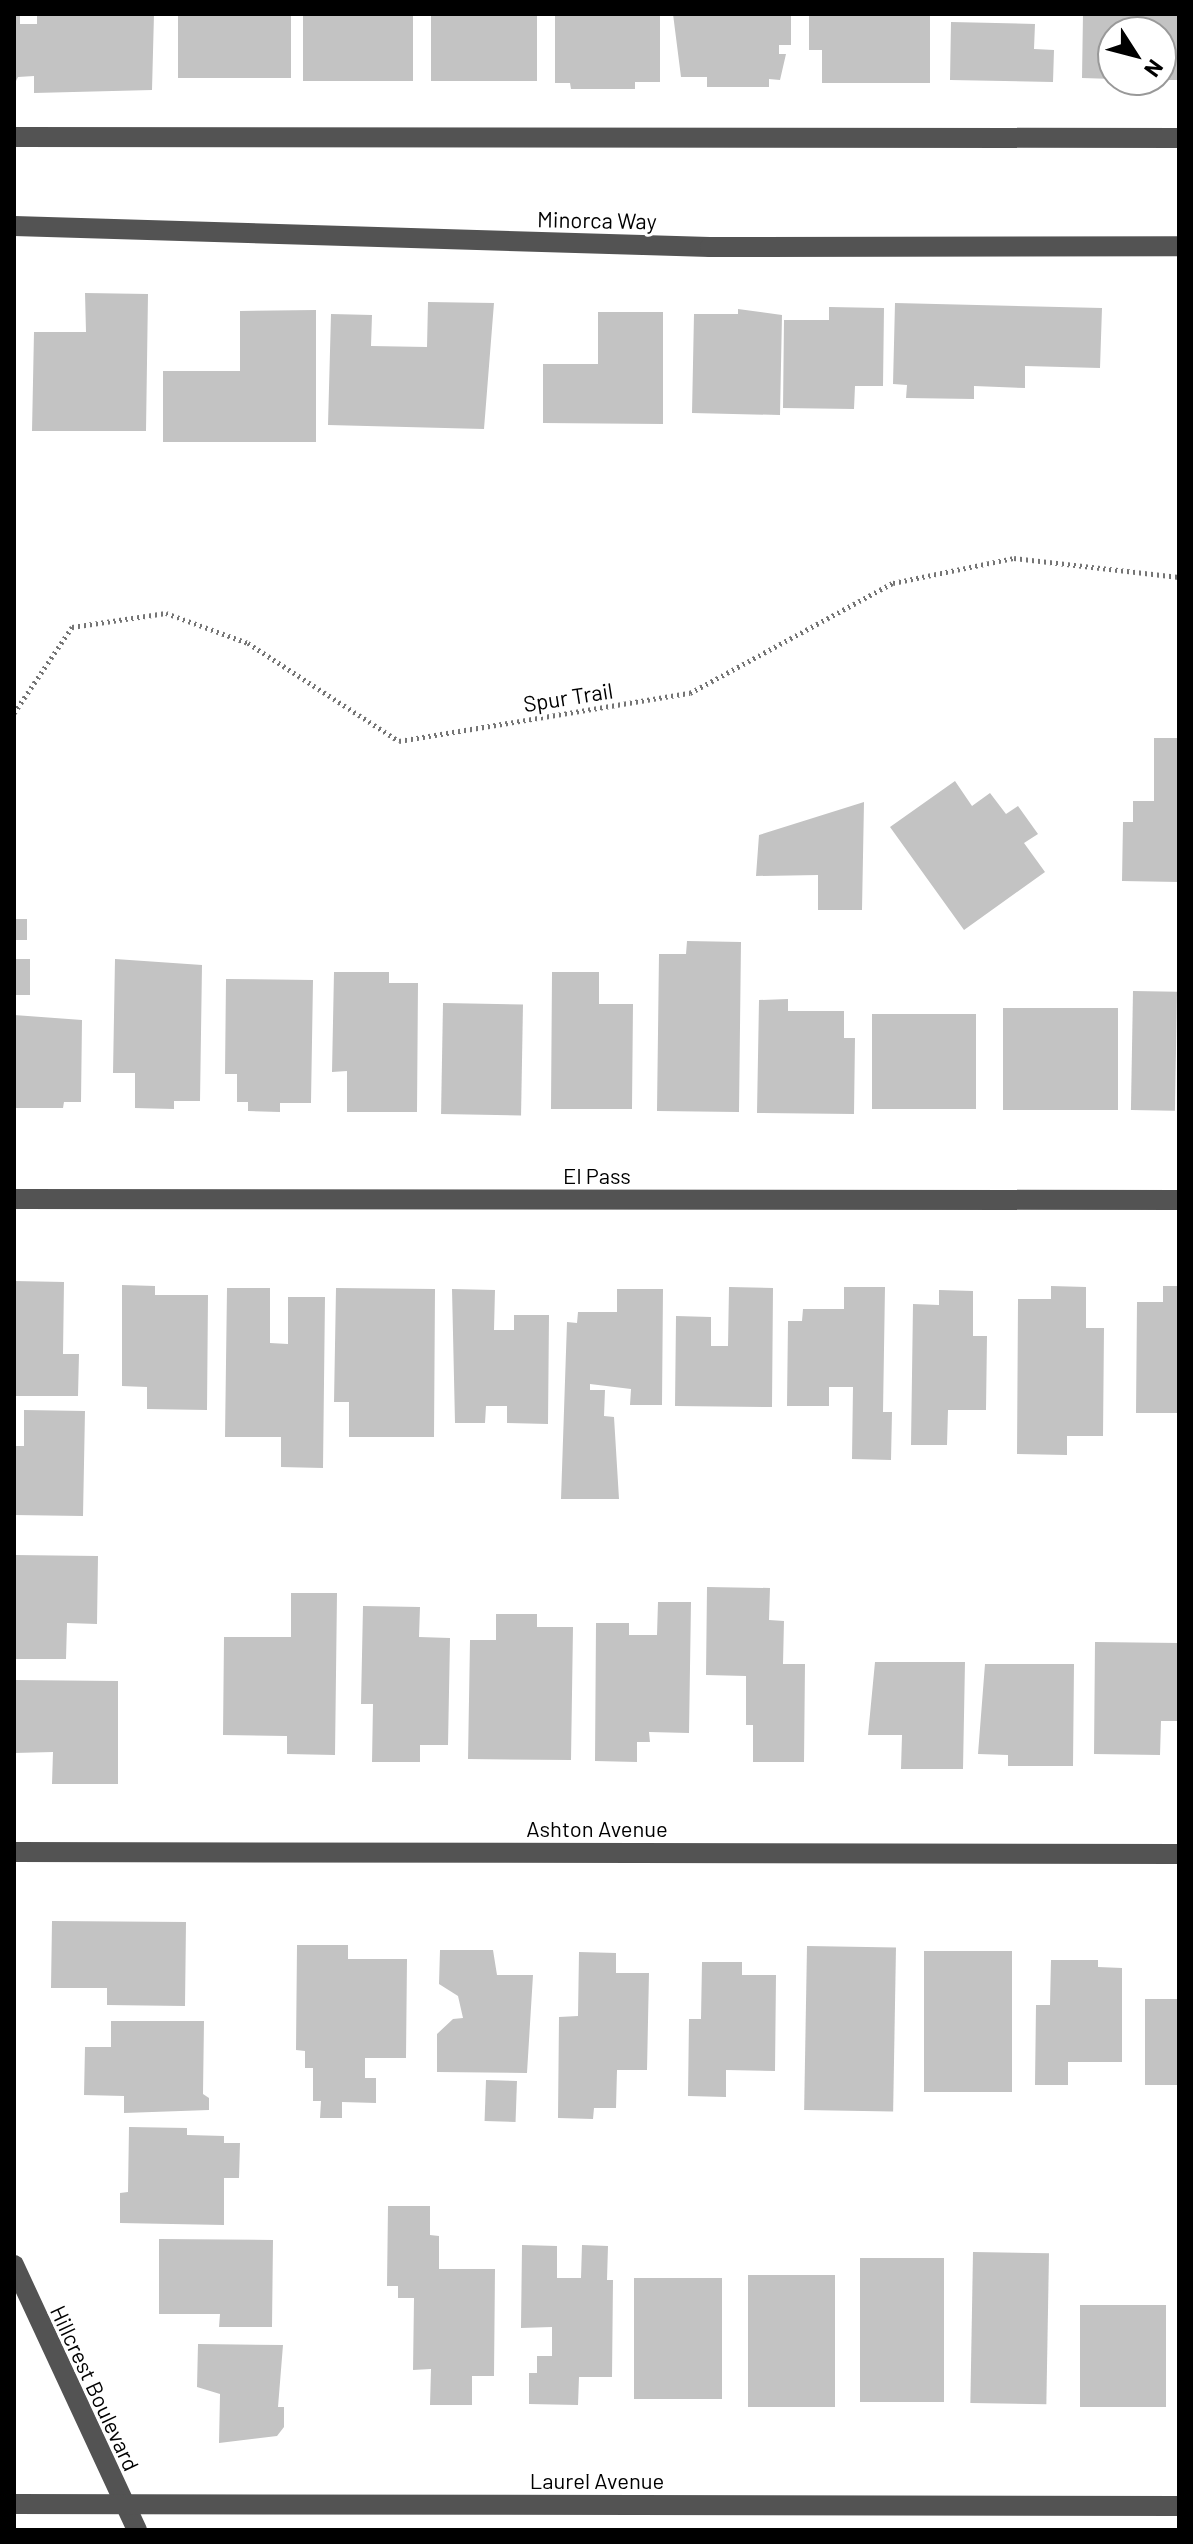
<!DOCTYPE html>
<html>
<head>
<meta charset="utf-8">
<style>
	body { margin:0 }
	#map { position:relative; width:1193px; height:2544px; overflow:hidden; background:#fff; font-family:Barlow,sans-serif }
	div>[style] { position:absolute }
	.building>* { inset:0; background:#c3c3c3; transform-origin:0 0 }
	.path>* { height:5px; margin-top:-2.5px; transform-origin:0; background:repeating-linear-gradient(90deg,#757575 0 2px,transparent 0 6px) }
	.minor>* { height:20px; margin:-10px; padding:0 10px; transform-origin:10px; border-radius:10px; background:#535353 }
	span { translate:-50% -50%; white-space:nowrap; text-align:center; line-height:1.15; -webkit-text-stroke:6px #fff; paint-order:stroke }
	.street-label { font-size:22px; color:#000 }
	.frame { position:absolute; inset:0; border:16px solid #000; pointer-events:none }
	.north { position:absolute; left:1097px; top:16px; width:80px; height:80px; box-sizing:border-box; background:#fff; border:2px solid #999; border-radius:50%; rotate:126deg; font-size:22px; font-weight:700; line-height:32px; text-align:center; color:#000 }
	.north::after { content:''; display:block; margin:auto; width:28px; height:36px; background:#000; clip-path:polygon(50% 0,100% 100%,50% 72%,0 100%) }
</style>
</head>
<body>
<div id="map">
	<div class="building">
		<div style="clip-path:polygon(14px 14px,20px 14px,20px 24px,37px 24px,37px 14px,154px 14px,152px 90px,34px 93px,34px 76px,18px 77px,14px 85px)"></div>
		<div style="left:178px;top:14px;width:113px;height:64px"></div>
		<div style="left:303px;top:14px;width:110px;height:67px"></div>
		<div style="left:431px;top:14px;width:106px;height:67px"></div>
		<div style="clip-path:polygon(555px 14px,660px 14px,660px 82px,635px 82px,635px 89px,571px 89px,570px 83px,555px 83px)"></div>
		<div style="clip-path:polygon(673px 14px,791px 14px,791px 45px,779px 45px,779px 54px,786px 54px,780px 80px,769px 79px,769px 87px,707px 87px,707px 77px,681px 77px)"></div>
		<div style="clip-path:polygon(809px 14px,930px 14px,930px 83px,822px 83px,822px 50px,809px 50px)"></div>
		<div style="clip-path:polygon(1083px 14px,1179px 14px,1179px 80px,1161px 80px,1161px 32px,1113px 32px,1113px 79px,1082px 78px)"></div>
		<div style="clip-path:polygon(951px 22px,1035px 24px,1034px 49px,1054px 50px,1053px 82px,950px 80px)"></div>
		<div style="clip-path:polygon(85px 293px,148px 294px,146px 431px,32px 431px,34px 332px,86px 332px)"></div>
		<div style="clip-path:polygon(428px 302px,494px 303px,484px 429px,328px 425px,331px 314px,372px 315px,371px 346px,427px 347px)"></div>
		<div style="clip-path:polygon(895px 303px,1102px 308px,1100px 368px,1025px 366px,1025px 388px,974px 386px,974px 399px,906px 398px,907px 385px,893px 384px)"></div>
		<div style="clip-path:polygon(829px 307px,884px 308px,883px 386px,855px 386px,854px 409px,783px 408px,784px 320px,829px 320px)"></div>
		<div style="clip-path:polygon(738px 309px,782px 315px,780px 415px,692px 413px,694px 314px,738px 314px)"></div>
		<div style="clip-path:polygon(316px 310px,316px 442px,163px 442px,163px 371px,240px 371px,240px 311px)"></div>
		<div style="clip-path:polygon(598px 312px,663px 312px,663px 424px,543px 423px,543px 364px,598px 364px)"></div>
		<div style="clip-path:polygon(1154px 738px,1179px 738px,1179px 882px,1122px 881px,1123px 822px,1133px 822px,1133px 801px,1154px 801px)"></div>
		<div style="clip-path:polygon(955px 781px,972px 806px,990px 793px,1006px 814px,1018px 806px,1038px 834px,1024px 843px,1045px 872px,964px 930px,890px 827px)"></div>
		<div style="clip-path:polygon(864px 802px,862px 910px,818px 910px,818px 875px,756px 876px,759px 835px)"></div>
		<div style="left:14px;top:919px;width:13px;height:21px"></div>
		<div style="clip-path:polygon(687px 941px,741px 942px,739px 1112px,657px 1111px,659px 954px,686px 954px)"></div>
		<div style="left:14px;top:959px;width:16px;height:36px"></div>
		<div style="clip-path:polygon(115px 959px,202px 965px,200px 1101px,174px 1101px,174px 1109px,135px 1108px,135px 1073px,113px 1073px)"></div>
		<div style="clip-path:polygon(334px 972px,389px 972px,389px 983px,418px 983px,417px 1112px,347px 1112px,347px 1071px,332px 1072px)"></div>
		<div style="clip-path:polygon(552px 972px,599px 972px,599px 1004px,633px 1004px,632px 1109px,551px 1109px)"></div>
		<div style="clip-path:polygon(226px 979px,313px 980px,311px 1103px,280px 1103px,280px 1112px,248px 1111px,248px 1102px,237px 1102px,237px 1074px,225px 1074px)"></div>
		<div style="left:1133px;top:991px;width:44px;height:119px;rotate:1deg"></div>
		<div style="clip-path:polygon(788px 999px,788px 1011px,844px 1011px,844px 1038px,855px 1038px,854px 1114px,757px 1113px,759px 1000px)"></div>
		<div style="left:443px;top:1003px;width:80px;height:111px;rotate:1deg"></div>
		<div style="left:1003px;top:1008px;width:115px;height:102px"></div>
		<div style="left:872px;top:1014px;width:104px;height:95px"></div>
		<div style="clip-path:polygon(14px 1015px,82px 1020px,81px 1102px,64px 1102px,63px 1108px,14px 1108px)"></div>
		<div style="clip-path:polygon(14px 1281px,64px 1282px,63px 1354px,79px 1354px,78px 1396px,14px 1396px)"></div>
		<div style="clip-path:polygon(122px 1285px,155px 1286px,155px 1295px,208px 1295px,207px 1410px,147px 1409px,147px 1387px,122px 1386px)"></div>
		<div style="clip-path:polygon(1051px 1286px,1086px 1287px,1086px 1328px,1104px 1328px,1103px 1436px,1067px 1436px,1067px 1455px,1017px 1454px,1018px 1299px,1051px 1299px)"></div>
		<div style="clip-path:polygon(1163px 1286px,1179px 1286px,1179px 1413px,1136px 1413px,1137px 1302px,1163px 1302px)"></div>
		<div style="clip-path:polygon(729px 1287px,773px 1288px,772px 1407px,675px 1406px,676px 1316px,711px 1317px,711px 1346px,728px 1346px)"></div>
		<div style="clip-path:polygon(844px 1287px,885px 1287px,883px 1412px,892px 1412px,891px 1460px,852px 1459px,853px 1387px,829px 1387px,829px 1406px,787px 1406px,788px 1321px,802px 1321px,803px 1309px,844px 1309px)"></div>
		<div style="clip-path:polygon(227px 1288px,270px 1288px,270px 1343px,288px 1344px,288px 1297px,325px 1297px,323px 1468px,281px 1467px,281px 1437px,225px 1437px)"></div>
		<div style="clip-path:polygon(336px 1288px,435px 1289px,434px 1437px,349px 1437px,349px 1402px,334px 1402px)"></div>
		<div style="clip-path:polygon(452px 1289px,495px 1290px,494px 1330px,514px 1330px,514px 1315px,549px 1315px,548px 1424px,507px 1423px,507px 1406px,486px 1406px,485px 1423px,455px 1423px)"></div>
		<div style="clip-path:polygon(617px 1289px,663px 1289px,662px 1405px,630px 1405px,631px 1389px,590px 1384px,590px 1390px,605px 1390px,604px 1416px,614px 1417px,619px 1499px,561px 1499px,567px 1322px,577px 1323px,578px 1312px,617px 1312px)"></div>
		<div style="clip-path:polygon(939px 1290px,973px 1291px,973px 1336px,987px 1336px,986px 1410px,948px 1410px,947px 1445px,911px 1445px,913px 1304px,939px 1305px)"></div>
		<div style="clip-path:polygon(24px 1410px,85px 1411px,83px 1516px,14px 1515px,14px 1446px,24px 1446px)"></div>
		<div style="clip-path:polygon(14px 1555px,98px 1556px,97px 1624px,67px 1623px,66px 1659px,14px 1659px)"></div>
		<div style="clip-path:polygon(707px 1587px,770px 1588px,769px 1620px,784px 1621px,783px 1664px,805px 1664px,804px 1762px,753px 1762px,753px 1725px,746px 1725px,746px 1676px,706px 1675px)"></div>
		<div style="clip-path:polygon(291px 1593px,337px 1593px,335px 1755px,287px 1754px,287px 1736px,223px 1735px,224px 1637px,291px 1637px)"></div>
		<div style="clip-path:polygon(658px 1602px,691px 1602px,689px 1733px,649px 1732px,650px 1742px,637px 1742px,637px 1762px,595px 1761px,596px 1623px,629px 1623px,629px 1635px,657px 1635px)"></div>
		<div style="clip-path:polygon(363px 1606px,420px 1607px,419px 1637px,450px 1638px,448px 1745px,420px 1745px,420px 1762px,372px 1762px,373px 1704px,361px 1704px)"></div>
		<div style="clip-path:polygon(496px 1614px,537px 1614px,537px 1627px,573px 1627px,571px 1760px,468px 1759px,470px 1640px,496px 1640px)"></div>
		<div style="clip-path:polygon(1095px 1642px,1179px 1643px,1179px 1721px,1161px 1721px,1160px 1755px,1094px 1754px)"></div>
		<div style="clip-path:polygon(875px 1662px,965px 1662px,963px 1769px,901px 1769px,902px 1735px,868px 1735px)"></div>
		<div style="clip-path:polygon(985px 1664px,1074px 1664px,1073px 1766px,1008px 1766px,1008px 1755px,978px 1754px)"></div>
		<div style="clip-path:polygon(14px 1680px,118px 1681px,118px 1784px,52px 1784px,53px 1752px,14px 1753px)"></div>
		<div style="clip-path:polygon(52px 1921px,186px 1922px,185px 2006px,107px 2005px,107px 1988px,51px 1988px)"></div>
		<div style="clip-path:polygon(297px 1945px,348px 1945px,348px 1959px,407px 1959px,406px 2058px,365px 2058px,365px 2078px,376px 2078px,376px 2103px,342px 2102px,342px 2118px,320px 2118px,321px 2101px,313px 2101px,313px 2068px,305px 2068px,305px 2051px,296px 2050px)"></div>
		<div style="left:807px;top:1946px;width:89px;height:164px;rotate:1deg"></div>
		<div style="clip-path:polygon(440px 1950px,493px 1950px,497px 1975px,533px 1975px,527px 2073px,437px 2072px,437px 2034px,453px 2019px,463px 2018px,458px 1996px,439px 1984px)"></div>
		<div style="left:924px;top:1951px;width:88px;height:141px"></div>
		<div style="clip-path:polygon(579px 1952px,616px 1953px,616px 1973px,649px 1973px,647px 2070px,617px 2070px,616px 2108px,594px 2108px,593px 2119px,558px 2118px,559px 2017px,578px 2016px)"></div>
		<div style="clip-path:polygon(1051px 1960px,1098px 1960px,1098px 1967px,1122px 1968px,1122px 2062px,1068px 2062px,1068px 2085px,1035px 2085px,1036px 2005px,1050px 2005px)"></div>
		<div style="clip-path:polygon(702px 1962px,742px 1962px,742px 1975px,776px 1975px,775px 2071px,726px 2070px,726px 2097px,688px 2096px,689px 2019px,701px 2019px)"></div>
		<div style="left:1145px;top:1999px;width:34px;height:86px"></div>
		<div style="clip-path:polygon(111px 2021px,204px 2021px,203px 2094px,209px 2098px,209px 2110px,124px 2113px,124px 2096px,84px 2095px,85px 2047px,111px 2047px)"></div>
		<div style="left:486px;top:2080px;width:31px;height:41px;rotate:2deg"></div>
		<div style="clip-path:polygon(129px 2127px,187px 2128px,187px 2135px,224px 2136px,224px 2143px,240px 2143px,239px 2178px,224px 2178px,224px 2225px,120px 2223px,120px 2193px,128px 2192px)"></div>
		<div style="clip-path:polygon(388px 2206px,430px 2206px,430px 2235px,439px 2236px,439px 2269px,495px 2269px,494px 2376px,472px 2376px,472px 2405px,430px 2405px,431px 2369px,413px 2370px,414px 2298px,398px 2298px,398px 2286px,387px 2286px)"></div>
		<div style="clip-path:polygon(159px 2239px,273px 2240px,272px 2327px,219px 2327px,220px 2314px,159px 2314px)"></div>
		<div style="clip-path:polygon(522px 2245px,557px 2246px,557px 2278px,581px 2278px,582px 2245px,608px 2246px,607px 2280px,613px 2280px,612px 2377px,579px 2377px,578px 2405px,529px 2404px,529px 2373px,537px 2373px,537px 2356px,552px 2356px,552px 2327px,521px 2328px)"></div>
		<div style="left:973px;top:2252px;width:76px;height:151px;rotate:1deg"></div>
		<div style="left:860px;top:2258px;width:84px;height:144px"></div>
		<div style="left:748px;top:2275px;width:87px;height:132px"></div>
		<div style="left:634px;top:2278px;width:88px;height:121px"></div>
		<div style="left:1080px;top:2305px;width:86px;height:102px"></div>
		<div style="clip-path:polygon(198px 2344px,283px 2345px,278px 2407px,284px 2407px,284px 2427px,277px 2436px,219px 2443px,220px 2394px,197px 2387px)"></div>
	</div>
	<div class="path">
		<div style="left:14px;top:713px;width:104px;rotate:-56deg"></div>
		<div style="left:72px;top:627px;width:95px;rotate:-8.5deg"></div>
		<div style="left:166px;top:613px;width:87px;rotate:20.1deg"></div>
		<div style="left:248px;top:643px;width:180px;rotate:33deg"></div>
		<div style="left:399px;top:741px;width:295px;rotate:-9.4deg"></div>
		<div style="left:690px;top:693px;width:231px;rotate:-28.5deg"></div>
		<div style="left:893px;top:583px;width:124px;rotate:-11.7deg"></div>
		<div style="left:1014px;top:558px;width:166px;rotate:6.6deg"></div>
	</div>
	<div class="minor">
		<div style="left:14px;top:137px;width:1165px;rotate:0.05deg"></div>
		<div style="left:14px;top:226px;width:696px;rotate:1.73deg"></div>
		<div style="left:710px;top:247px;width:469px;rotate:-0.1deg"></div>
		<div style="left:14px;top:1199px;width:1165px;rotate:0.05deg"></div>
		<div style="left:14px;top:1852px;width:1165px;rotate:0.1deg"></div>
		<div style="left:14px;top:2265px;width:292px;rotate:65.1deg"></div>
		<div style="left:14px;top:2504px;width:1165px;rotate:0.1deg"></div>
	</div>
	<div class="street-label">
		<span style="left:597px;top:220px;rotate:1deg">Minorca Way</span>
		<span style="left:568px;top:697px;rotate:-9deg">Spur Trail</span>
		<span style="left:597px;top:1176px">El Pass</span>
		<span style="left:597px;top:1829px">Ashton Avenue</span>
		<span style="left:95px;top:2388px;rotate:65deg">Hillcrest Boulevard</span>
		<span style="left:597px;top:2481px">Laurel Avenue</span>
	</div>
	<div class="frame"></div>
	<div class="north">N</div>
</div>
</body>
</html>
